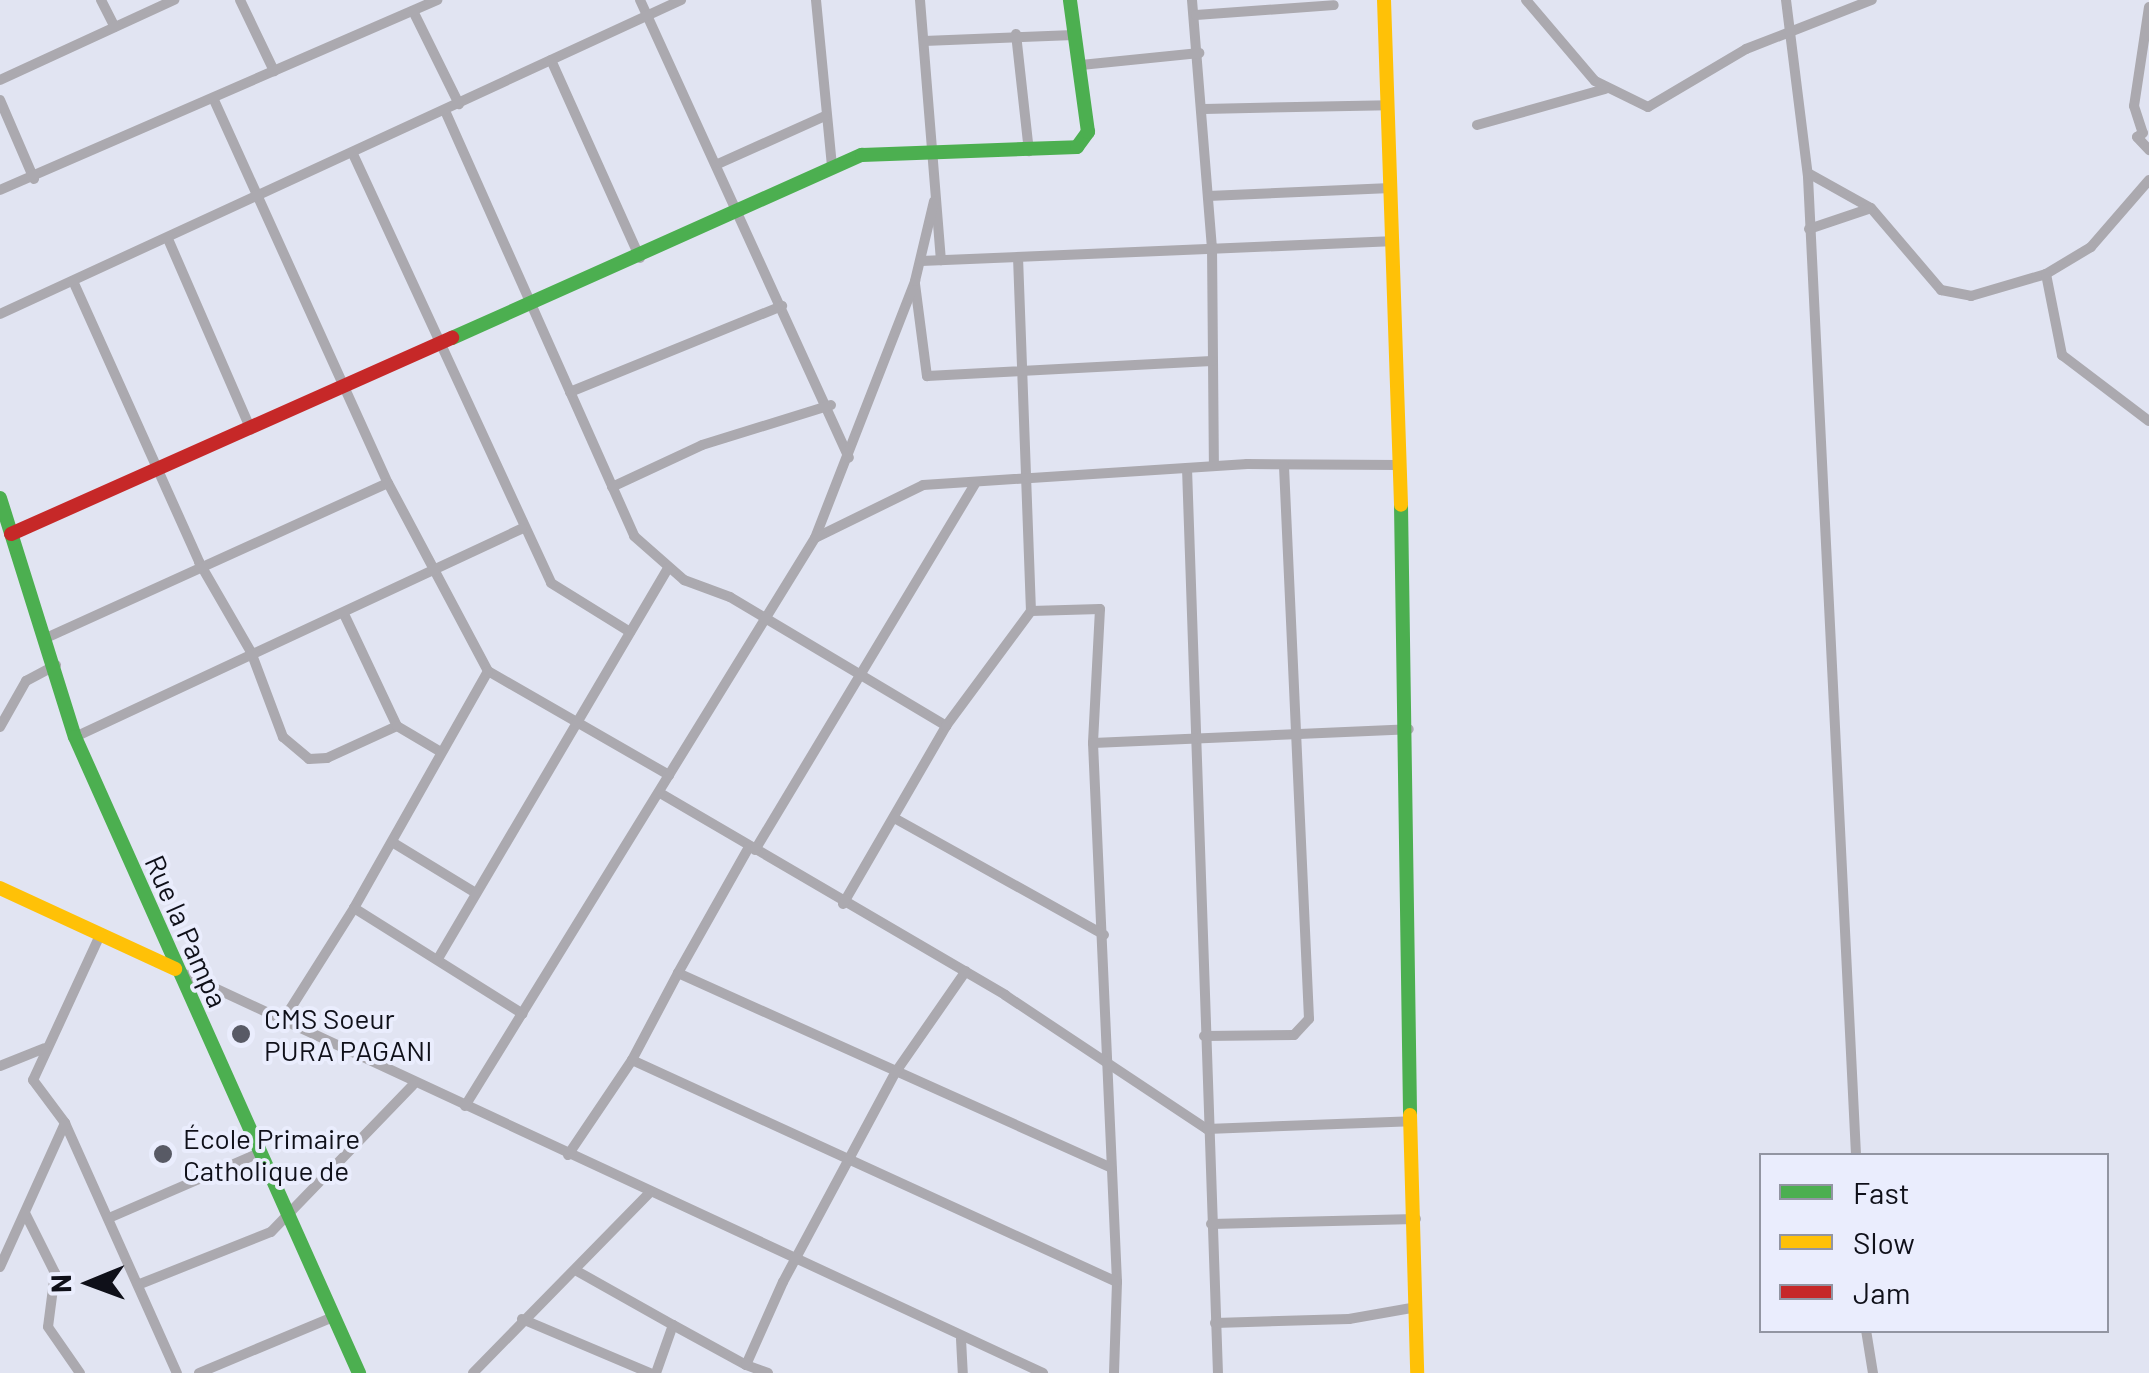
<!DOCTYPE html>
<html>
<head>
<meta charset="utf-8">
<style>
	body { margin:0 }
	#map { position:relative; width:2149px; height:1373px; overflow:hidden; background:#e1e4f2; font-family:Barlow,sans-serif }
	div>[style] { position:absolute }
	.street>* { height:10px; margin:-5px; padding:0 5px; transform-origin:5px; border-radius:5px; background:#aba9af }
	.fast>* { height:14px; margin:-7px; padding:0 7px; transform-origin:7px; border-radius:7px; background:#4caf50 }
	.slow>* { height:14px; margin:-7px; padding:0 7px; transform-origin:7px; border-radius:7px; background:#ffc107 }
	.jam>* { height:14px; margin:-7px; padding:0 7px; transform-origin:7px; border-radius:7px; background:#c62828 }
	.dots>* { width:28px; height:28px; translate:-50% -50%; box-sizing:border-box; border:5px solid #eaedfd; border-radius:50% }
	span { translate:-50% -50%; white-space:nowrap; text-align:center; line-height:1.15; -webkit-text-stroke:8px #eaedfd; paint-order:stroke }
	.street-label { font-size:28px; color:#0f1019 }
	.poi-label { font-size:28px; color:#0f1019 }
	.left { translate:0 -50%; text-align:left }
	.legend { position:absolute; left:1759px; top:1153px; width:350px; height:180px; box-sizing:border-box; background:#eaedfd; border:2px solid #9295a2; margin:0; padding:12px 18px; list-style:none; font-size:30px; color:#0f1019 }
	.legend li { display:flex; align-items:center; gap:20px; height:50px }
	.legend b { width:50px; border:2px solid #9295a2 }
	.north { position:absolute; left:40px; top:1233px; width:100px; height:100px; -webkit-text-stroke:8px #eaedfd; paint-order:stroke; rotate:269deg; font-size:28px; font-weight:700; line-height:40px; text-align:center; color:#0f1019 }
	.north::after { content:''; display:block; margin:auto; width:35px; height:45px; background:#0f1019; clip-path:polygon(50% 0,100% 100%,50% 72%,0 100%) }
</style>
</head>
<body>
<div id="map">
	<div class="street">
		<div style="left:101px;top:0;width:30px;rotate:63deg"></div>
		<div style="left:240px;top:0;width:79px;rotate:64.4deg"></div>
		<div style="left:640px;top:0;width:503px;rotate:65.47deg"></div>
		<div style="left:816px;top:0;width:168px;rotate:84.5deg"></div>
		<div style="left:920px;top:0;width:261px;rotate:85.4deg"></div>
		<div style="left:1192px;top:0;width:247px;rotate:85.4deg"></div>
		<div style="left:1212px;top:246px;width:220px;rotate:89.5deg"></div>
		<div style="left:1526px;top:0;width:106px;rotate:49.6deg"></div>
		<div style="left:1595px;top:81px;width:59px;rotate:26.1deg"></div>
		<div style="left:1648px;top:107px;width:114px;rotate:-30.6deg"></div>
		<div style="left:1746px;top:49px;width:135px;rotate:-21.3deg"></div>
		<div style="left:1786px;top:0;width:178px;rotate:82.9deg"></div>
		<div style="left:1808px;top:177px;width:980px;rotate:87.19deg"></div>
		<div style="left:2149px;top:7px;width:100px;rotate:98.6deg"></div>
		<div style="left:2134px;top:106px;width:28px;rotate:72deg"></div>
		<div style="left:2143px;top:133px;width:7px;rotate:146deg"></div>
		<div style="left:2137px;top:137px;width:18px;rotate:47deg"></div>
		<div style="left:413px;top:11px;width:104px;rotate:63.7deg"></div>
		<div style="left:1196px;top:15px;width:138px;rotate:-4.1deg"></div>
		<div style="left:1016px;top:34px;width:118px;rotate:83.7deg"></div>
		<div style="left:924px;top:41px;width:150px;rotate:-2.3deg"></div>
		<div style="left:551px;top:60px;width:217px;rotate:65.8deg"></div>
		<div style="left:1081px;top:65px;width:119px;rotate:-5.8deg"></div>
		<div style="left:0;top:80px;width:192px;rotate:-24.7deg"></div>
		<div style="left:0;top:100px;width:86px;rotate:66.7deg"></div>
		<div style="left:214px;top:100px;width:421px;rotate:65.6deg"></div>
		<div style="left:388px;top:483px;width:213px;rotate:62deg"></div>
		<div style="left:488px;top:671px;width:209px;rotate:29.9deg"></div>
		<div style="left:1204px;top:109px;width:184px;rotate:-1.2deg"></div>
		<div style="left:446px;top:113px;width:463px;rotate:66deg"></div>
		<div style="left:634px;top:536px;width:67px;rotate:41.3deg"></div>
		<div style="left:684px;top:580px;width:49px;rotate:20.3deg"></div>
		<div style="left:730px;top:597px;width:252px;rotate:30.8deg"></div>
		<div style="left:1477px;top:125px;width:133px;rotate:-15.7deg"></div>
		<div style="left:353px;top:154px;width:472px;rotate:65.2deg"></div>
		<div style="left:551px;top:583px;width:93px;rotate:31.8deg"></div>
		<div style="left:720px;top:163px;width:115px;rotate:-24.1deg"></div>
		<div style="left:1808px;top:173px;width:72px;rotate:29.1deg"></div>
		<div style="left:1871px;top:208px;width:108px;rotate:49.5deg"></div>
		<div style="left:1941px;top:290px;width:31px;rotate:11deg"></div>
		<div style="left:1971px;top:296px;width:78px;rotate:-16.3deg"></div>
		<div style="left:2149px;top:180px;width:89px;rotate:130.9deg"></div>
		<div style="left:2091px;top:247px;width:52px;rotate:149deg"></div>
		<div style="left:2046px;top:274px;width:83px;rotate:78.8deg"></div>
		<div style="left:2062px;top:355px;width:109px;rotate:37.2deg"></div>
		<div style="left:0;top:190px;width:477px;rotate:-23.5deg"></div>
		<div style="left:1208px;top:196px;width:183px;rotate:-2.5deg"></div>
		<div style="left:1809px;top:229px;width:65px;rotate:-18.7deg"></div>
		<div style="left:168px;top:239px;width:208px;rotate:66.5deg"></div>
		<div style="left:1018px;top:257px;width:354px;rotate:87.9deg"></div>
		<div style="left:1031px;top:611px;width:69px;rotate:-1.7deg"></div>
		<div style="left:1100px;top:609px;width:134px;rotate:93deg"></div>
		<div style="left:1093px;top:743px;width:540px;rotate:87.45deg"></div>
		<div style="left:1117px;top:1282px;width:91px;rotate:91.9deg"></div>
		<div style="left:921px;top:261px;width:469px;rotate:-2.4deg"></div>
		<div style="left:73px;top:281px;width:308px;rotate:65.8deg"></div>
		<div style="left:199px;top:562px;width:104px;rotate:60deg"></div>
		<div style="left:251px;top:652px;width:91px;rotate:69.4deg"></div>
		<div style="left:283px;top:737px;width:34px;rotate:40deg"></div>
		<div style="left:309px;top:759px;width:18px;rotate:-3deg"></div>
		<div style="left:327px;top:758px;width:77px;rotate:-24.6deg"></div>
		<div style="left:915px;top:284px;width:93px;rotate:82.6deg"></div>
		<div style="left:927px;top:376px;width:285px;rotate:-3deg"></div>
		<div style="left:0;top:314px;width:750px;rotate:-24.75deg"></div>
		<div style="left:570px;top:392px;width:229px;rotate:-22.1deg"></div>
		<div style="left:1187px;top:468px;width:906px;rotate:88.04deg"></div>
		<div style="left:612px;top:487px;width:99px;rotate:-25deg"></div>
		<div style="left:702px;top:445px;width:135px;rotate:-17.2deg"></div>
		<div style="left:815px;top:538px;width:120px;rotate:-26.1deg"></div>
		<div style="left:923px;top:485px;width:325px;rotate:-3.7deg"></div>
		<div style="left:1247px;top:464px;width:151px;rotate:0.4deg"></div>
		<div style="left:344px;top:614px;width:124px;rotate:64.7deg"></div>
		<div style="left:397px;top:726px;width:51px;rotate:30.6deg"></div>
		<div style="left:46px;top:638px;width:375px;rotate:-24.4deg"></div>
		<div style="left:0;top:727px;width:53px;rotate:-60.5deg"></div>
		<div style="left:26px;top:681px;width:34px;rotate:-28deg"></div>
		<div style="left:75px;top:737px;width:493px;rotate:-25deg"></div>
		<div style="left:1093px;top:743px;width:316px;rotate:-2.5deg"></div>
		<div style="left:660px;top:793px;width:400px;rotate:30.3deg"></div>
		<div style="left:1005px;top:995px;width:242px;rotate:33.6deg"></div>
		<div style="left:1207px;top:1129px;width:204px;rotate:-2.2deg"></div>
		<div style="left:896px;top:819px;width:238px;rotate:29.1deg"></div>
		<div style="left:392px;top:842px;width:98px;rotate:31.3deg"></div>
		<div style="left:749px;top:847px;width:145px;rotate:119.4deg"></div>
		<div style="left:678px;top:973px;width:475px;rotate:24.2deg"></div>
		<div style="left:755px;top:850px;width:427px;rotate:-59deg"></div>
		<div style="left:843px;top:904px;width:206px;rotate:-59.9deg"></div>
		<div style="left:946px;top:726px;width:143px;rotate:-53.5deg"></div>
		<div style="left:354px;top:908px;width:272px;rotate:-60.5deg"></div>
		<div style="left:101px;top:933px;width:162px;rotate:114.8deg"></div>
		<div style="left:33px;top:1080px;width:54px;rotate:53.3deg"></div>
		<div style="left:65px;top:1123px;width:274px;rotate:65.9deg"></div>
		<div style="left:439px;top:957px;width:451px;rotate:-59.5deg"></div>
		<div style="left:178px;top:971px;width:954px;rotate:24.93deg"></div>
		<div style="left:282px;top:1022px;width:135px;rotate:-57.7deg"></div>
		<div style="left:354px;top:908px;width:199px;rotate:32.1deg"></div>
		<div style="left:1204px;top:1036px;width:90px;rotate:-0.6deg"></div>
		<div style="left:1294px;top:1035px;width:22px;rotate:-47deg"></div>
		<div style="left:1309px;top:1019px;width:554px;rotate:-92.59deg"></div>
		<div style="left:632px;top:1060px;width:533px;rotate:24.6deg"></div>
		<div style="left:0;top:1066px;width:48px;rotate:-21.8deg"></div>
		<div style="left:465px;top:1106px;width:667px;rotate:-58.36deg"></div>
		<div style="left:815px;top:538px;width:276px;rotate:-68.7deg"></div>
		<div style="left:915px;top:281px;width:82px;rotate:-76.6deg"></div>
		<div style="left:568px;top:1155px;width:115px;rotate:-56deg"></div>
		<div style="left:632px;top:1060px;width:98px;rotate:-62.1deg"></div>
		<div style="left:25px;top:1213px;width:67px;rotate:63.4deg"></div>
		<div style="left:55px;top:1273px;width:54px;rotate:97.4deg"></div>
		<div style="left:48px;top:1327px;width:56px;rotate:55.2deg"></div>
		<div style="left:109px;top:1218px;width:163px;rotate:-23.4deg"></div>
		<div style="left:1211px;top:1224px;width:205px;rotate:-1.4deg"></div>
		<div style="left:0;top:1267px;width:158px;rotate:-65.7deg"></div>
		<div style="left:575px;top:1270px;width:112px;rotate:29.3deg"></div>
		<div style="left:140px;top:1284px;width:141px;rotate:-21.7deg"></div>
		<div style="left:271px;top:1232px;width:204px;rotate:-46deg"></div>
		<div style="left:522px;top:1319px;width:139px;rotate:22.9deg"></div>
		<div style="left:1215px;top:1323px;width:134px;rotate:-1.7deg"></div>
		<div style="left:1349px;top:1319px;width:69px;rotate:-10deg"></div>
		<div style="left:1866px;top:1330px;width:44px;rotate:80.8deg"></div>
		<div style="left:961px;top:1339px;width:34px;rotate:87deg"></div>
		<div style="left:199px;top:1373px;width:145px;rotate:-22.7deg"></div>
		<div style="left:473px;top:1373px;width:252px;rotate:-45.6deg"></div>
		<div style="left:656px;top:1373px;width:51px;rotate:-70.5deg"></div>
		<div style="left:673px;top:1325px;width:83px;rotate:28.7deg"></div>
		<div style="left:768px;top:1373px;width:23px;rotate:-160deg"></div>
		<div style="left:746px;top:1365px;width:91px;rotate:-66deg"></div>
		<div style="left:783px;top:1282px;width:237px;rotate:-61.8deg"></div>
		<div style="left:895px;top:1073px;width:124px;rotate:-55.2deg"></div>
	</div>
	<div class="fast">
		<div style="left:452px;top:338px;width:449px;rotate:-24.1deg"></div>
		<div style="left:862px;top:155px;width:215px;rotate:-2.1deg"></div>
		<div style="left:1077px;top:147px;width:19px;rotate:-54deg"></div>
		<div style="left:1088px;top:132px;width:133px;rotate:-97.8deg"></div>
		<div style="left:0;top:498px;width:250px;rotate:72.6deg"></div>
		<div style="left:75px;top:737px;width:697px;rotate:65.94deg"></div>
		<div style="left:1401px;top:505px;width:610px;rotate:89.15deg"></div>
	</div>
	<div class="slow">
		<div style="left:1384px;top:0;width:505px;rotate:88.07deg"></div>
		<div style="left:0;top:888px;width:193px;rotate:24.8deg"></div>
		<div style="left:1410px;top:1115px;width:258px;rotate:88.4deg"></div>
	</div>
	<div class="jam">
		<div style="left:11px;top:534px;width:483px;rotate:-24deg"></div>
	</div>
	<div class="dots">
		<div style="left:241px;top:1034px;background:#585a65"></div>
		<div style="left:163px;top:1154px;background:#585a65"></div>
	</div>
	<div class="street-label">
		<span style="left:187px;top:931px;rotate:66deg">Rue la Pampa</span>
	</div>
	<div class="poi-label">
		<span class="left" style="left:264px;top:1034px">CMS Soeur<br>PURA PAGANI</span>
		<span class="left" style="left:183px;top:1154px">École Primaire<br>Catholique de</span>
	</div>
	<ul class="legend">
	<li><b style="height:12px;background:#4caf50"></b>Fast</li>
	<li><b style="height:12px;background:#ffc107"></b>Slow</li>
	<li><b style="height:12px;background:#c62828"></b>Jam</li>
	</ul>
	<div class="north">N</div>
</div>
</body>
</html>
